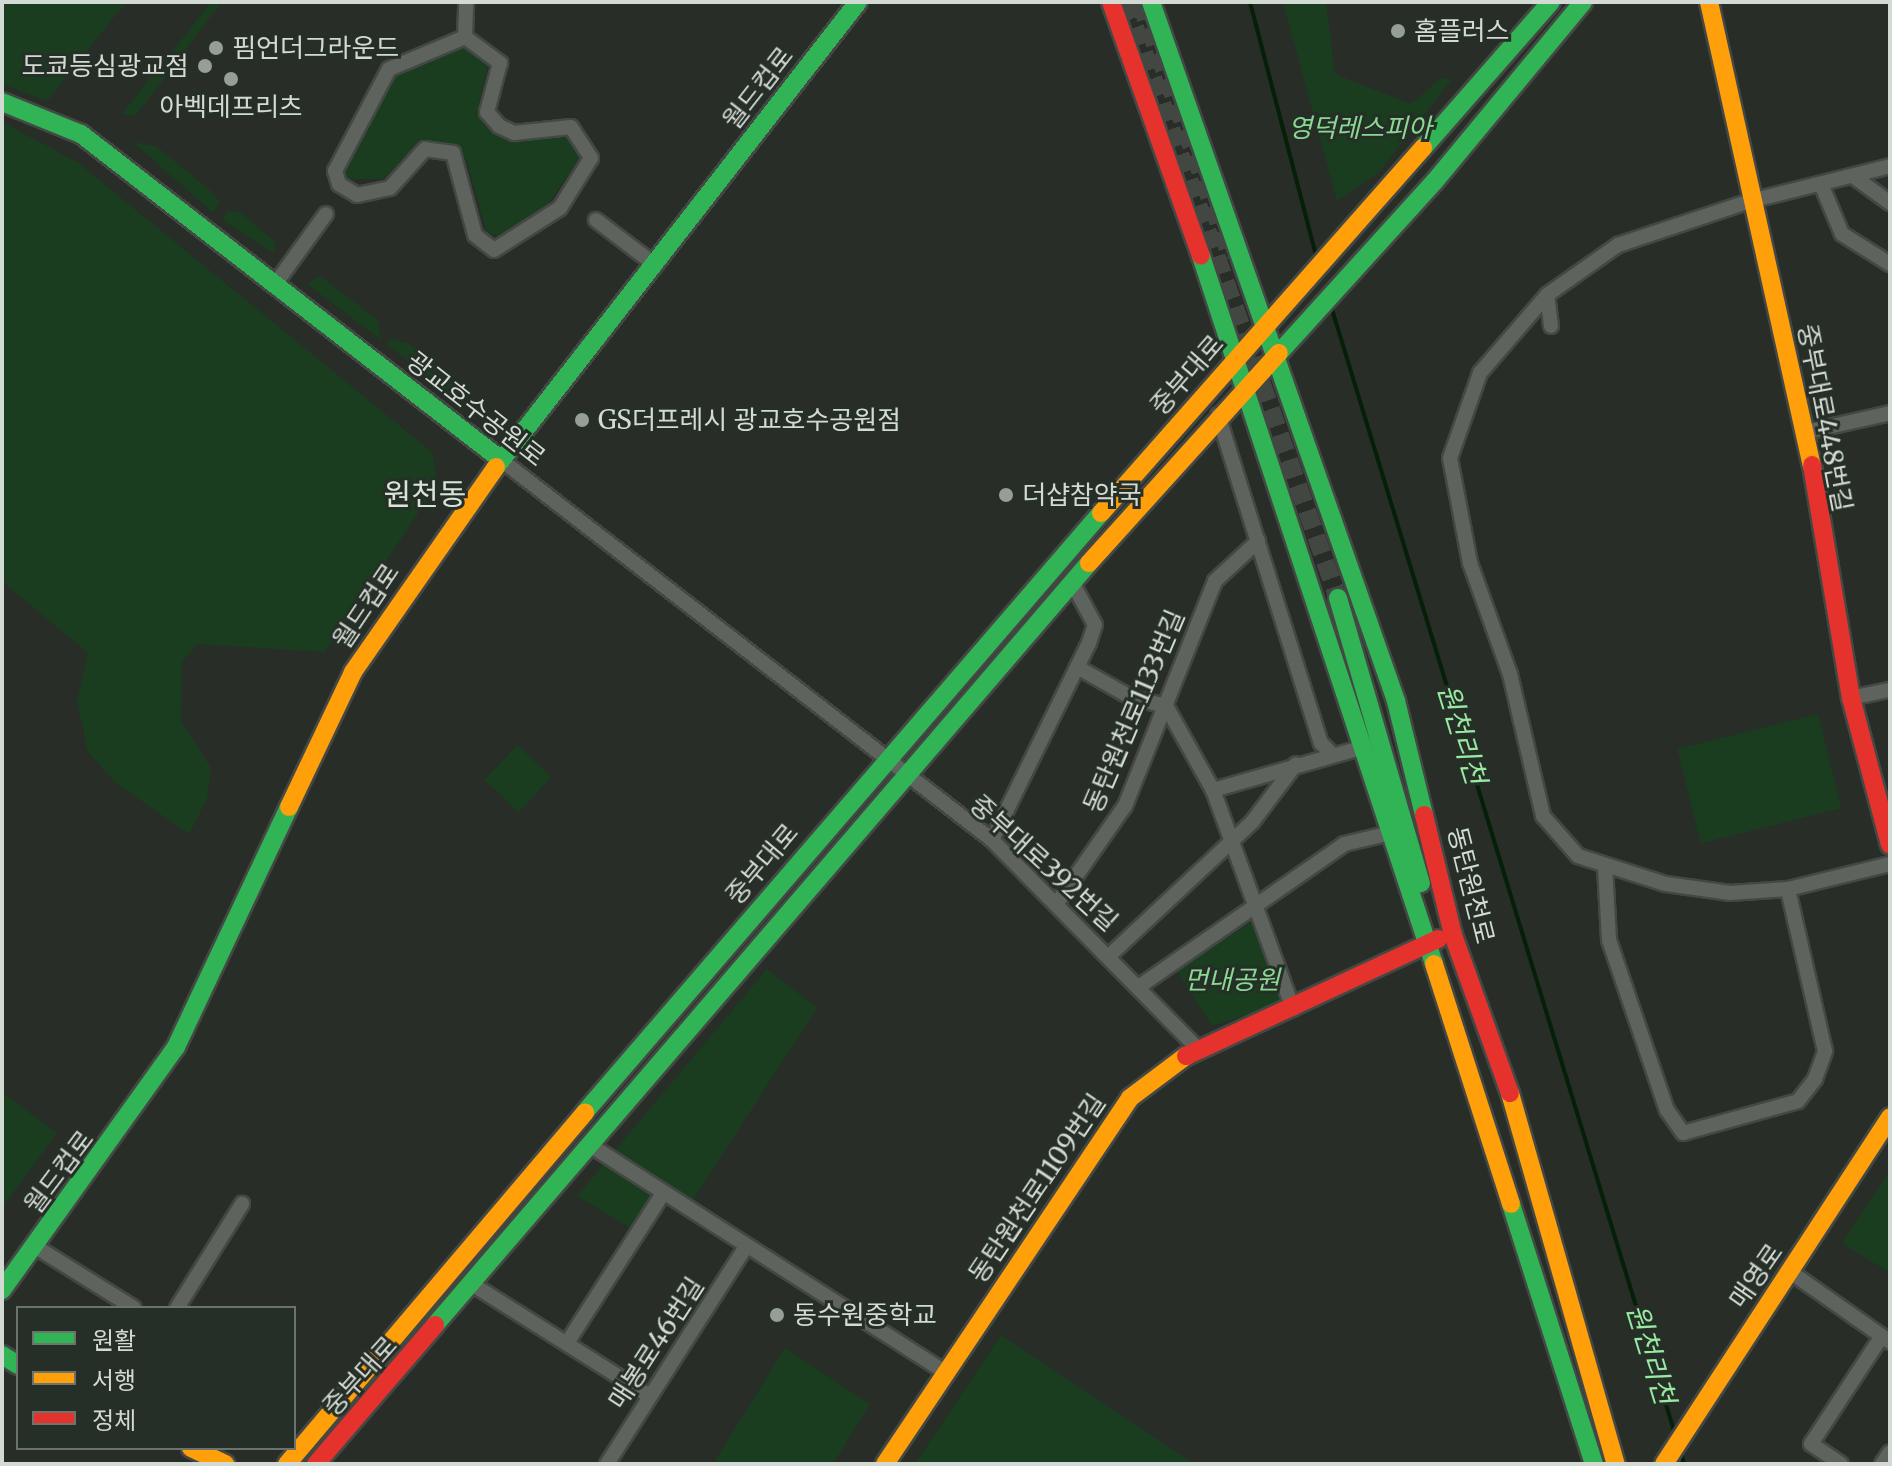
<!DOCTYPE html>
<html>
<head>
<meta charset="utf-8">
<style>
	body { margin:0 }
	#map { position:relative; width:1892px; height:1466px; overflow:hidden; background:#282d28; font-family:Merriweather,"Noto Sans KR",serif }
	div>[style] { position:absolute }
	.green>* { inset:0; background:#1a3d1f; transform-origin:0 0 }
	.stream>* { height:4px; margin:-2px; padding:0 2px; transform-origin:2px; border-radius:2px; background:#051f09 }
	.secondary-tunnel>* { height:18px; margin-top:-9px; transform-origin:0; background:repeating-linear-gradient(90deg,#424742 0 18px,transparent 0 27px) }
	.roads { filter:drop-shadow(2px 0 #444844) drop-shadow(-2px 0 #444844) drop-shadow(0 2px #444844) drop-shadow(0 -2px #444844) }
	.street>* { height:14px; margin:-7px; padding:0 7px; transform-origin:7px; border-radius:7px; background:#5e635e }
	.fast>* { height:18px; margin:-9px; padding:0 9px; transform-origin:9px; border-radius:9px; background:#30b455 }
	.slow>* { height:18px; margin:-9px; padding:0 9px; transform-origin:9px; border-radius:9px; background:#ff9f0a }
	.jam>* { height:18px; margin:-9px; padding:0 9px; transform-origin:9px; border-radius:9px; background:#e5322d }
	.dots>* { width:22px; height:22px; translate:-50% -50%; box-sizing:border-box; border:4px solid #262f27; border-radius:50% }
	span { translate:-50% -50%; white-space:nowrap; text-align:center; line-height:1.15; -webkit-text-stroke:6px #262f27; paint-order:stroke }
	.poi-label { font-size:26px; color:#d3d9d3 }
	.left { translate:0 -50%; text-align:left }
	.right { translate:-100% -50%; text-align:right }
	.street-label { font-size:26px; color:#d3d9d3 }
	.park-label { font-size:26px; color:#8ad993; font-style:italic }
	.water-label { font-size:28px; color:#9ae9a2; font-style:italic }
	.quarter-label { font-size:30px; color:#d8e4d8 }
	.frame { position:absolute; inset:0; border:4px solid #d3d9d3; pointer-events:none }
	.legend { position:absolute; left:16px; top:1306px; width:280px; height:144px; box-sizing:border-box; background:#262f27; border:2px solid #6b736c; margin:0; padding:10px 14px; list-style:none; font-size:24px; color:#d3d9d3 }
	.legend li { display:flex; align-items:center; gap:16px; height:40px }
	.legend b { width:40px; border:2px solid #6b736c }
</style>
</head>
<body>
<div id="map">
	<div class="green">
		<div style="clip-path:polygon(2px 2px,126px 2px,47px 101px,2px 84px)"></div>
		<div style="clip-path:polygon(211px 2px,222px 2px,178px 59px,170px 54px)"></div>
		<div style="clip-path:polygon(1283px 2px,1326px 2px,1335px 74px,1411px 104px,1441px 78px,1452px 79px,1379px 172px,1337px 201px)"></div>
		<div style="clip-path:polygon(464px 43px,489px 60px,478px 108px,485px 126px,514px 138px,566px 136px,582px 155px,548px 204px,504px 237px,487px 233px,466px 158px,450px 143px,418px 142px,384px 179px,345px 179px,342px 165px,393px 74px)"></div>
		<div style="clip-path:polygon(163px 61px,173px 68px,135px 116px,122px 114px)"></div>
		<div style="clip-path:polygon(2px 122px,77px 162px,433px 453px,437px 485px,325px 652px,197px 644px,182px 662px,181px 721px,211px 768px,207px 799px,189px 834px,116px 783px,88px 752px,77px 701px,88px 653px,2px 581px)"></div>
		<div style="clip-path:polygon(133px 142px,156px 146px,211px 191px,220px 202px,213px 213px)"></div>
		<div style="clip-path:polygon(228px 211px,240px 212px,276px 243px,274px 253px,222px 220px)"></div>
		<div style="clip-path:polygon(320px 276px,378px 320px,381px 340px,307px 284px)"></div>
		<div style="clip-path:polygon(390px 339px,410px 344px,467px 389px,474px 401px,469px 408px,386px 344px)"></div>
		<div style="left:1818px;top:714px;width:97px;height:145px;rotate:76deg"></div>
		<div style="left:517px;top:745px;width:47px;height:48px;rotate:43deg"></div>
		<div style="clip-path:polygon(1251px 922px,1282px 1004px,1212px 1026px,1177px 971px)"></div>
		<div style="clip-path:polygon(767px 969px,817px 1008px,691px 1203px,659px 1185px,631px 1228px,577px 1196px)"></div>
		<div style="clip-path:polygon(2px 1092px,57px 1133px,2px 1208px)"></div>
		<div style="clip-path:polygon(1890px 1171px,1890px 1273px,1842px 1243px)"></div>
		<div style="clip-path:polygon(1001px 1335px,1194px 1464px,915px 1464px)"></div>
		<div style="clip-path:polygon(785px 1348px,870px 1404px,833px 1464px,713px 1464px)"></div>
	</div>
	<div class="stream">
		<div style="left:1250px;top:2px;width:261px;rotate:75.4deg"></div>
		<div style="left:1331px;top:306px;width:1179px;rotate:73.04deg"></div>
		<div style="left:1680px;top:1450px;width:15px;rotate:74deg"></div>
	</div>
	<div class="secondary-tunnel">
		<div style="left:1126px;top:2px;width:633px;rotate:70.42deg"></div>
		<div style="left:1140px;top:2px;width:271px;rotate:70.4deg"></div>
	</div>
	<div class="roads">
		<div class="street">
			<div style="left:465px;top:37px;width:44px;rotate:36.6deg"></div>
			<div style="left:500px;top:63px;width:51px;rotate:104.9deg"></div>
			<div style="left:487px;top:112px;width:18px;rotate:49deg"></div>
			<div style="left:499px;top:126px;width:17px;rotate:25deg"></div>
			<div style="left:514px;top:133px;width:57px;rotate:-6deg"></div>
			<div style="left:571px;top:127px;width:37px;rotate:57deg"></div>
			<div style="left:591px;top:158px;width:59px;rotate:121.8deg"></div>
			<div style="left:560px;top:208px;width:78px;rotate:147.5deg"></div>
			<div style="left:494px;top:250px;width:24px;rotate:-142deg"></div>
			<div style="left:475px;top:235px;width:85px;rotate:-105deg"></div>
			<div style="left:453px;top:153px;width:28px;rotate:-172deg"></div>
			<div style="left:425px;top:149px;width:52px;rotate:131.9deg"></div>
			<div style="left:390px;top:188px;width:34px;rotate:168deg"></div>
			<div style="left:357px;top:195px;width:21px;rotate:-149deg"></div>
			<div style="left:339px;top:184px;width:14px;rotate:-107deg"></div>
			<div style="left:335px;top:171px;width:115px;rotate:-62.1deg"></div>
			<div style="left:389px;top:69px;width:82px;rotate:-22.8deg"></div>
			<div style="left:465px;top:37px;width:35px;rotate:-88deg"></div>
			<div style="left:1853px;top:176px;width:46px;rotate:36.1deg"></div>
			<div style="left:1821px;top:184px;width:54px;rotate:67.2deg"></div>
			<div style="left:1842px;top:234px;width:57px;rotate:32deg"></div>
			<div style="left:596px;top:220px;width:73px;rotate:37.2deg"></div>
			<div style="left:276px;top:283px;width:85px;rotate:-54.1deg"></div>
			<div style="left:1547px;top:295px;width:103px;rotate:130.7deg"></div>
			<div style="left:1480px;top:373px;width:90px;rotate:109.4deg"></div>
			<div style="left:1450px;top:458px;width:107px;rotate:79.2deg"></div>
			<div style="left:1470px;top:563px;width:118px;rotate:70.2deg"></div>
			<div style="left:1510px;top:674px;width:146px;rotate:76.9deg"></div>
			<div style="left:1543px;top:816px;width:53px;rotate:48.8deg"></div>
			<div style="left:1578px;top:856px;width:92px;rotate:17.7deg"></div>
			<div style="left:1666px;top:884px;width:65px;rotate:8deg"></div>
			<div style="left:1730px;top:893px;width:58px;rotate:-3.9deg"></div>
			<div style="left:1788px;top:889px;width:105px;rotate:-13.8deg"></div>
			<div style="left:1551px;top:326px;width:31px;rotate:-97deg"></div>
			<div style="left:1547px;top:295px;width:87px;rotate:-35.2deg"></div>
			<div style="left:1618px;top:245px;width:139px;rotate:-18.4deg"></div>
			<div style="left:1750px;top:201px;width:144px;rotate:-14deg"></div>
			<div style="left:1218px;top:415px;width:344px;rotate:72.6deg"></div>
			<div style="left:1321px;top:743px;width:14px;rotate:45deg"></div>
			<div style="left:1806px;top:432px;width:86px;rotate:-12.7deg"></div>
			<div style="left:500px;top:459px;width:622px;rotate:37.75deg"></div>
			<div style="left:992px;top:840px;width:292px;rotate:45.4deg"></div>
			<div style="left:1077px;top:667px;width:63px;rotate:29.4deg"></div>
			<div style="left:1132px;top:698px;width:35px;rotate:13deg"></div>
			<div style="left:1166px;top:706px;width:96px;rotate:60.8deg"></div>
			<div style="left:1213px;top:790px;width:233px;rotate:69.9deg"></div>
			<div style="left:1851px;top:698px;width:40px;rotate:-12deg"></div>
			<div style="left:1213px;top:790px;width:160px;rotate:-15.9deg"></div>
			<div style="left:992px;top:840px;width:220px;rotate:-63.8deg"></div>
			<div style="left:1089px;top:643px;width:19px;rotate:-72deg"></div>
			<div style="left:1095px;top:625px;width:47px;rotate:-118.2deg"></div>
			<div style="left:1605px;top:866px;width:74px;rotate:86.9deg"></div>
			<div style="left:1609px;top:940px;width:180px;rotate:71.2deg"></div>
			<div style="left:1667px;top:1110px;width:28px;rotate:55deg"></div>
			<div style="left:1683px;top:1133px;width:119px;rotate:-15.5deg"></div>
			<div style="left:1798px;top:1101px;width:28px;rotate:-52deg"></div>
			<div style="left:1815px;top:1079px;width:30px;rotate:-70deg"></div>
			<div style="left:1825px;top:1051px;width:166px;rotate:-102.9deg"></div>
			<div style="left:1057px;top:903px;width:118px;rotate:-55deg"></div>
			<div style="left:1125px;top:806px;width:242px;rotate:-68.2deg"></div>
			<div style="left:1215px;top:581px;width:59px;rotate:-42.9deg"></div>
			<div style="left:1110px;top:955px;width:196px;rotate:-43.1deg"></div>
			<div style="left:1253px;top:821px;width:71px;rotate:-53deg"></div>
			<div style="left:1140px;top:986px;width:249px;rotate:-34.8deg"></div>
			<div style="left:1344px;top:844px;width:52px;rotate:-13.2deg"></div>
			<div style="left:593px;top:1147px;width:418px;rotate:32.6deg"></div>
			<div style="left:36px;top:1247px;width:115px;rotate:31.9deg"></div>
			<div style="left:1792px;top:1273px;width:120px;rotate:35.1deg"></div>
			<div style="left:475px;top:1286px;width:207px;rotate:32.2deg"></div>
			<div style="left:177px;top:1308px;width:123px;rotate:-58deg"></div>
			<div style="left:567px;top:1343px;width:176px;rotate:-57.3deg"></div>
			<div style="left:607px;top:1464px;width:256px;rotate:-57.4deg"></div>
			<div style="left:1841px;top:1464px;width:36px;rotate:-146deg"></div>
			<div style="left:1811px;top:1444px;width:129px;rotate:-56.7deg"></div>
			<div style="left:1882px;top:1464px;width:14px;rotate:-56deg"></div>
		</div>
		<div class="fast">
			<div style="left:1151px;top:2px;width:741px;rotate:70.68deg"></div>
			<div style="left:1396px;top:701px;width:117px;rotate:76.2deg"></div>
			<div style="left:2px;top:102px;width:85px;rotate:22.1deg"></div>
			<div style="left:81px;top:134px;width:530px;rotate:37.8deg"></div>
			<div style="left:1423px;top:148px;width:194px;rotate:-48.8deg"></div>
			<div style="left:1201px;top:256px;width:745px;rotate:71.78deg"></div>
			<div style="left:1279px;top:353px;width:232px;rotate:-47.8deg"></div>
			<div style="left:1435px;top:181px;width:232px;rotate:-50.4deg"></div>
			<div style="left:496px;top:467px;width:589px;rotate:-52.1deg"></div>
			<div style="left:1338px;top:598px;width:297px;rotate:73.8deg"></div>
			<div style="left:585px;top:1112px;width:791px;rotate:-49.26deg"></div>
			<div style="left:1511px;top:1204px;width:273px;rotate:72.3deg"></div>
			<div style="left:2px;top:1290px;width:299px;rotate:-54.4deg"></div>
			<div style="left:176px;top:1047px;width:265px;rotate:-64.8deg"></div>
			<div style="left:435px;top:1325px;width:1004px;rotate:-49.36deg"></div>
			<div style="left:2px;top:1355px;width:19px;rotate:32deg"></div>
		</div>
		<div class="slow">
			<div style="left:1709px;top:2px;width:474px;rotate:77.5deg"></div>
			<div style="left:1101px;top:513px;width:487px;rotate:-48.6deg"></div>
			<div style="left:1089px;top:563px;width:283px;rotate:-47.9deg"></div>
			<div style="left:289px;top:807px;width:149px;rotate:-64.6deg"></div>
			<div style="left:353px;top:672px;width:250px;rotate:-55.1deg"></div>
			<div style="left:1434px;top:964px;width:252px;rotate:72.2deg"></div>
			<div style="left:1510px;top:1093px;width:386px;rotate:74.1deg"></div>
			<div style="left:191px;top:1448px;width:38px;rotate:25deg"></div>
			<div style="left:287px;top:1464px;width:461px;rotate:-49.7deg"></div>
			<div style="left:885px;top:1464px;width:440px;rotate:-56.2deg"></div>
			<div style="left:1130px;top:1098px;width:70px;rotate:-36.9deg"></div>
			<div style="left:1664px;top:1464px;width:414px;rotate:-56.9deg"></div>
		</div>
		<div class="jam">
			<div style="left:1111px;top:2px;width:269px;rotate:70.5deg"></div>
			<div style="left:1812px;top:465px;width:236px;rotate:80.5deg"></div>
			<div style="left:1851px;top:698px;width:152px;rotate:75.1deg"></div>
			<div style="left:1424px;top:815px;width:123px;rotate:76.4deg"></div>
			<div style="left:1453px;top:935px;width:168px;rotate:70.2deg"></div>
			<div style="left:1186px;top:1056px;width:278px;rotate:-24.9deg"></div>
			<div style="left:316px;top:1464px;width:183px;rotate:-49.4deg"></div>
		</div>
	</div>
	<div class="dots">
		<div style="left:1398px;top:31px;background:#979d97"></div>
		<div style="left:216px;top:48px;background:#979d97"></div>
		<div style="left:205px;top:66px;background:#979d97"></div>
		<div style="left:231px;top:79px;background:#979d97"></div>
		<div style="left:582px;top:420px;background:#979d97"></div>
		<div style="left:1006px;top:495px;background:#979d97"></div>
		<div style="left:777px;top:1315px;background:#979d97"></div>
	</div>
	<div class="poi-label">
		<span class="left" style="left:1414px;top:31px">홈플러스</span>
		<span class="left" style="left:232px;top:48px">핌언더그라운드</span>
		<span class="right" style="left:189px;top:66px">도쿄등심광교점</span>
		<span style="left:231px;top:107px">아벡데프리츠</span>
		<span class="left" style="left:598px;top:420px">GS더프레시 광교호수공원점</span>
		<span class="left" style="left:1022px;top:495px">더샵참약국</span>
		<span class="left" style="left:793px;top:1315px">동수원중학교</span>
	</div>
	<div class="street-label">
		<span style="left:758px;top:88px;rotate:-52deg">월드컵로</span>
		<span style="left:1187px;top:375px;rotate:-49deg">중부대로</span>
		<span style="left:476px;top:409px;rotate:38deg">광교호수공원로</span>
		<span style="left:1825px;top:418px;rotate:79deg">중부대로448번길</span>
		<span style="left:366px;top:606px;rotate:-56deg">월드컵로</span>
		<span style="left:1134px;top:711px;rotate:-67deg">동탄원천로1133번길</span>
		<span style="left:1044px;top:863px;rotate:42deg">중부대로392번길</span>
		<span style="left:762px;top:864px;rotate:-50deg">중부대로</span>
		<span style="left:1471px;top:885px;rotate:76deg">동탄원천로</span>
		<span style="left:59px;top:1172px;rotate:-53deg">월드컵로</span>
		<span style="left:1037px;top:1188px;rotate:-56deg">동탄원천로1109번길</span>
		<span style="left:1756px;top:1276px;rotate:-55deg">매영로</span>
		<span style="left:656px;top:1343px;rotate:-57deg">매봉로46번길</span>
		<span style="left:360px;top:1376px;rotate:-48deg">중부대로</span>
	</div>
	<div class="park-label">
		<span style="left:1360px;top:128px">영덕레스피아</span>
		<span style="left:1232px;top:980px">먼내공원</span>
	</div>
	<div class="water-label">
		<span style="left:1462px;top:734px;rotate:73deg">원천리천</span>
		<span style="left:1651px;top:1354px;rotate:73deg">원천리천</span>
	</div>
	<div class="quarter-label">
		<span style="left:425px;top:494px">원천동</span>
	</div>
	<div class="frame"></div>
	<ul class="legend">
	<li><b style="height:10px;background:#30b455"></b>원활</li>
	<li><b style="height:10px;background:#ff9f0a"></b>서행</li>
	<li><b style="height:10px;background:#e5322d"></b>정체</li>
	</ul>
</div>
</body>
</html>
